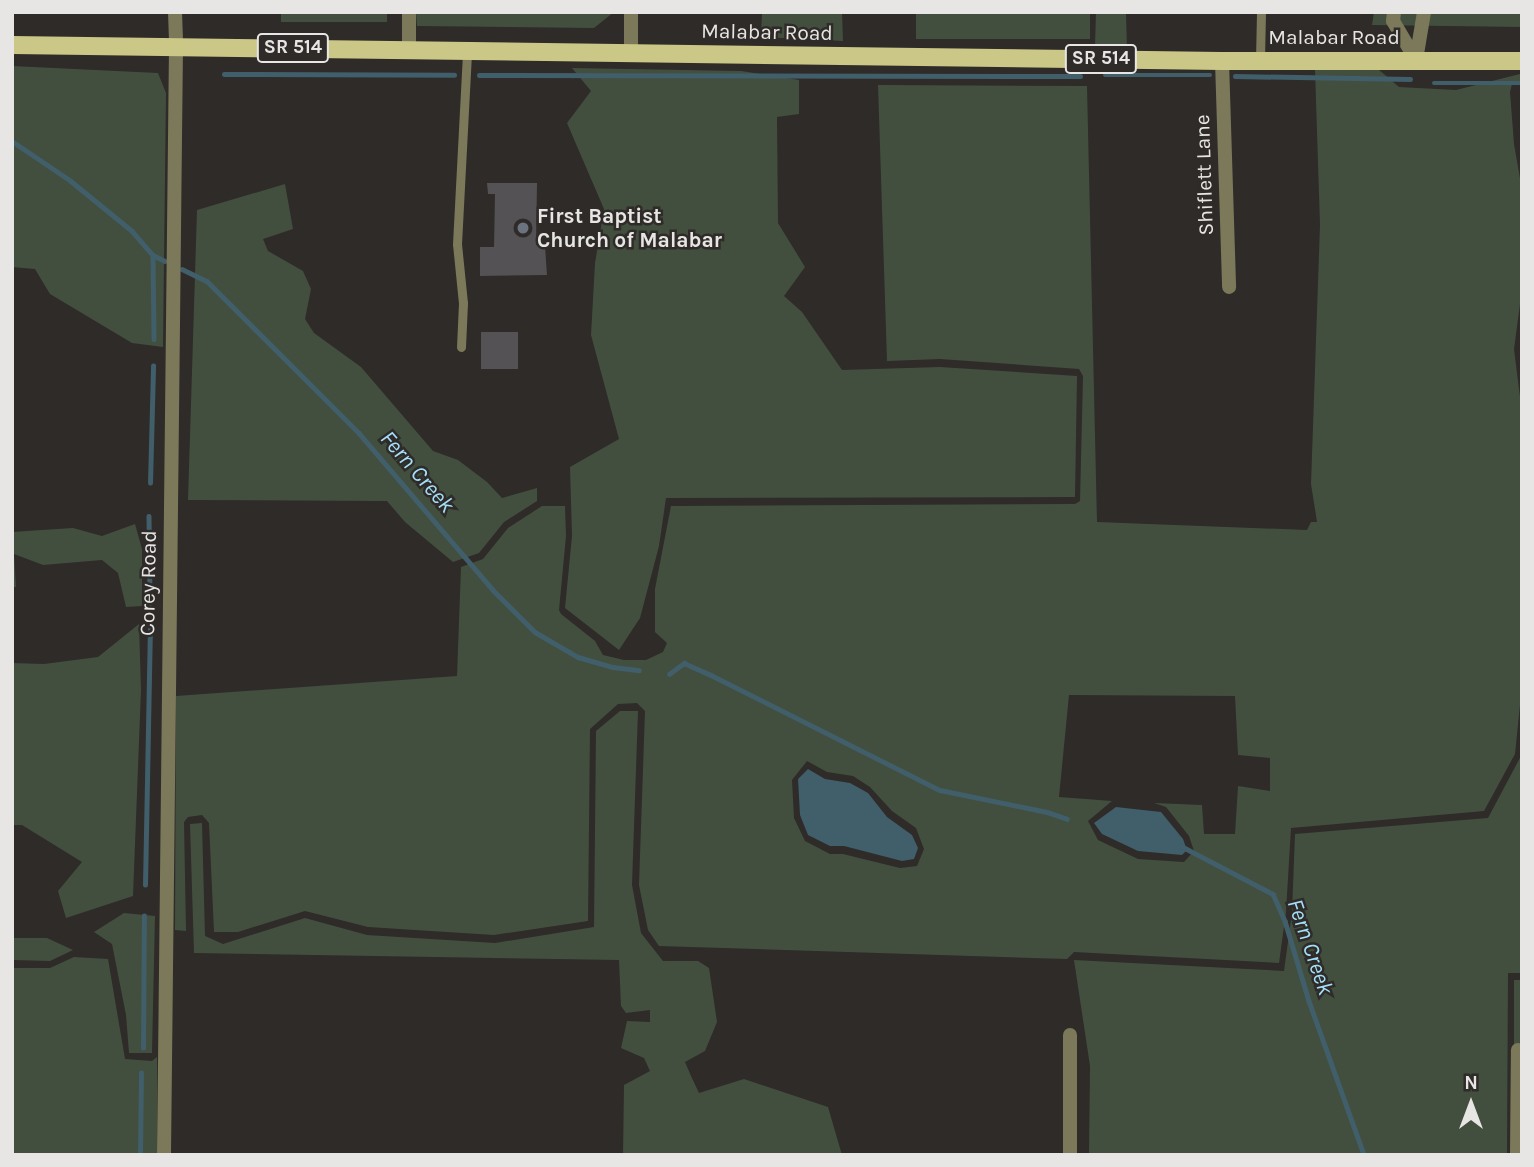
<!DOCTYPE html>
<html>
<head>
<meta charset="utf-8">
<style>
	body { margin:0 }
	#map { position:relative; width:1534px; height:1167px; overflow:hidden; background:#2e2b29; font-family:Karla,sans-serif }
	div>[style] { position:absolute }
	.green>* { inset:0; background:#424f3e; transform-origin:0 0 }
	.water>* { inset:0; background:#415e6b }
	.stream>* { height:4.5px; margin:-2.25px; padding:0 2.25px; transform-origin:2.25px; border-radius:2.25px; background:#415e6b }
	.building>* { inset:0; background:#545255; transform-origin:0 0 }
	.service>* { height:9px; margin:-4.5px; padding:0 4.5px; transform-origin:4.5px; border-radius:4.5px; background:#7b795a }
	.minor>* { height:14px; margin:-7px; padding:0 7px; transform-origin:7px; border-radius:7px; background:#7b795a }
	.tertiary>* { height:14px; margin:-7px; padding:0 7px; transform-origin:7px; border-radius:7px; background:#7b795a }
	.primary>* { height:18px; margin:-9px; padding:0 9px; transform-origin:9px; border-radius:9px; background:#cbc786 }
	.dots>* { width:19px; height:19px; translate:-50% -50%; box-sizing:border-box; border:4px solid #2e2b29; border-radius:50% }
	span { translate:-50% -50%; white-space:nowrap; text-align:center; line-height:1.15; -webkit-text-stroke:5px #2e2b29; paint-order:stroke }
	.shield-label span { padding:2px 5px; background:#2e2b29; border:2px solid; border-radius:5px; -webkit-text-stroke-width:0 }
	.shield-label { font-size:19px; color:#e8e6e4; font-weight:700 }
	.street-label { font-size:21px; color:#e8e6e4 }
	.poi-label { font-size:21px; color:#e8e6e4; font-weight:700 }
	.left { translate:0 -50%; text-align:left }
	.water-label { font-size:23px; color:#a4dffa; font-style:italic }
	.frame { position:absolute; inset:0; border:14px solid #e8e6e4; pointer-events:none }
	.north { position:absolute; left:1436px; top:1069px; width:70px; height:70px; -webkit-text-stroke:5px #2e2b29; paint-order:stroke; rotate:0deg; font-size:19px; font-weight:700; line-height:28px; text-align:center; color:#e8e6e4 }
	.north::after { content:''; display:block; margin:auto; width:24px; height:32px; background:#e8e6e4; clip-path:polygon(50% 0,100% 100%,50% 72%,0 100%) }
</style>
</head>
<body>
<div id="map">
	<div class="green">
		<div style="left:281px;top:12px;width:106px;height:10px"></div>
		<div style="clip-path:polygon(416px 12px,614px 12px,594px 28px,417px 26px)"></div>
		<div style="clip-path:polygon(762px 12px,842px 12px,843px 41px,761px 37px)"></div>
		<div style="left:916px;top:12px;width:174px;height:27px"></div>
		<div style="clip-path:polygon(1096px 12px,1126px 12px,1127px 51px,1076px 50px,1095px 45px)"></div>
		<div style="clip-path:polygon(1374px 12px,1522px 12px,1522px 27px,1372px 25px)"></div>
		<div style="clip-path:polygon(12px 66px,158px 73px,166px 93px,163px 347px,132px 343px,50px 294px,35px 269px,12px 267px)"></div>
		<div style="clip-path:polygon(572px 68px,741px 71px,799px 80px,799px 114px,777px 117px,778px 223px,805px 267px,784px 296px,802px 312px,842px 370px,940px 367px,1077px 376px,1075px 497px,666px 498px,659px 546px,640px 618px,619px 650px,565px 608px,572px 536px,570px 467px,619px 439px,591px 335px,595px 263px,604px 209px,567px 123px,591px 91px)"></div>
		<div style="clip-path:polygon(evenodd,1315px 69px,1378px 69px,1399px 87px,1456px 90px,1520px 74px,1522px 70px,1522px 82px,1512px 84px,1510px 92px,1514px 144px,1522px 190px,1522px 289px,1514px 349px,1522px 413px,1522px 685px,1515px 754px,1484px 811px,1291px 828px,1286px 912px,1279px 963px,1074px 952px,1067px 959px,659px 946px,648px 930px,639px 885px,645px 711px,637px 703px,618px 704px,590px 729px,588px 921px,494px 935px,368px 927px,305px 911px,238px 932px,214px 932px,209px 823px,202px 815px,188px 817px,184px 822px,186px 931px,175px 930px,176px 696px,457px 676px,461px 567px,483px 559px,508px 528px,542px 506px,565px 506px,566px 536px,559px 610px,561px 614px,595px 641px,603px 655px,624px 660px,646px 660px,663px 652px,667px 643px,655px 632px,655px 589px,671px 506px,1075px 504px,1080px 501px,1083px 376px,1079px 369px,940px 359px,887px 361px,878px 85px,1087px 86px,1097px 522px,1307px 530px,1311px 522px,1317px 522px,1311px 484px,1320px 225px,1315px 69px,1069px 695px,1235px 696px,1238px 755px,1270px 758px,1270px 791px,1238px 786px,1235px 834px,1204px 834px,1202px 805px,1154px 803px,1166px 807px,1189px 836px,1194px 851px,1184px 862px,1138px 859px,1098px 840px,1088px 821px,1112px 801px,1059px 797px,1069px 695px,1315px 69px,807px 761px,827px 772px,853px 776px,870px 787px,892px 811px,916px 828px,924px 849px,917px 866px,900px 868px,843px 854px,830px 854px,805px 841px,794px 818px,792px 780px,807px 761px)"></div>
		<div style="clip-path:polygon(285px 184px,293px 229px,263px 239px,268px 251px,303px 271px,311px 289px,305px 319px,314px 333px,361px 367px,433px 451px,458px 460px,487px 482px,502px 498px,537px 488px,537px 501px,504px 522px,479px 553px,453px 562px,405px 522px,387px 501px,188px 500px,197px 210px)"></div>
		<div style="clip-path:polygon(135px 524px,142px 549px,142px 606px,126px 607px,118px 573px,102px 560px,43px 565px,14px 554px,16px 587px,12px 587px,12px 532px,73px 528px,102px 536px)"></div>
		<div style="clip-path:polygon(139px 624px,141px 690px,133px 896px,66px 918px,58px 891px,82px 862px,22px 825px,12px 825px,12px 663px,44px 664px,98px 657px)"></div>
		<div style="clip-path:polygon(620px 711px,638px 711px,632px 885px,641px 933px,663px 961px,698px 961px,709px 968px,717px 1022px,705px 1051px,685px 1062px,691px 1076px,699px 1093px,744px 1079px,828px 1107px,842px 1155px,623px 1155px,624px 1085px,650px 1071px,644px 1058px,621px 1048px,627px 1021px,650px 1022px,650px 1010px,626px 1013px,621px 1006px,619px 960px,194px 953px,190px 824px,202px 823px,205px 936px,223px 944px,305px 918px,367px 935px,495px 943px,594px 927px,596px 731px)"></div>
		<div style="clip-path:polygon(1522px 754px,1522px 973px,1508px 973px,1507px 1155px,1089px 1155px,1090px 1066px,1074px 960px,1284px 971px,1292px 912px,1295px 834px,1488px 818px)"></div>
		<div style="clip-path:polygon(124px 913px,155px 916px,152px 1053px,129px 1053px,126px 1015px,112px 944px,94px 932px)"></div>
		<div style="clip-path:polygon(12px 938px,47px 938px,73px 950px,50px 961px,12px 960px)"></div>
		<div style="clip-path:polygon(74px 957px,108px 959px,125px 1059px,152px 1061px,157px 1057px,157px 1155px,12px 1155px,12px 968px,50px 968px)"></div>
		<div style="left:1514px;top:980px;width:8px;height:175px"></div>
	</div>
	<div class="water">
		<div style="clip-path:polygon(808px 769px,825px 779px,850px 783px,868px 793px,887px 817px,912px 835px,918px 848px,914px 859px,902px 861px,844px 846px,830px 846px,808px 835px,800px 815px,798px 779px)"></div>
		<div style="clip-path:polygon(1116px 807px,1161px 812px,1183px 839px,1187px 850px,1182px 855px,1138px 851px,1102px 834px,1094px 823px)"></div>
	</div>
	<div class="stream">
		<div style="left:224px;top:74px;width:230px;rotate:0.2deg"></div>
		<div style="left:479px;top:75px;width:601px;rotate:0.1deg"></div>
		<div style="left:1105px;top:75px;width:105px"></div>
		<div style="left:1235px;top:76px;width:175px;rotate:1deg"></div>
		<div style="left:1434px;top:83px;width:88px"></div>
		<div style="left:12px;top:141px;width:71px;rotate:34.1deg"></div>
		<div style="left:71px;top:181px;width:79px;rotate:39.3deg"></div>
		<div style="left:132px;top:231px;width:32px;rotate:49deg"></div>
		<div style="left:153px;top:255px;width:13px;rotate:27deg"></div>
		<div style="left:153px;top:255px;width:84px;rotate:89.3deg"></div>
		<div style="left:182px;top:269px;width:28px;rotate:26deg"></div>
		<div style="left:207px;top:281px;width:215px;rotate:45deg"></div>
		<div style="left:359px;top:433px;width:206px;rotate:49.5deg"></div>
		<div style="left:493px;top:590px;width:59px;rotate:45deg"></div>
		<div style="left:535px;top:632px;width:50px;rotate:30.2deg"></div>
		<div style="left:578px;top:657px;width:36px;rotate:16deg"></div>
		<div style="left:613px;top:667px;width:26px;rotate:7deg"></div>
		<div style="left:150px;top:483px;width:117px;rotate:-88.5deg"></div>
		<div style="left:149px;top:516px;width:87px;rotate:89.3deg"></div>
		<div style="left:669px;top:674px;width:19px;rotate:-36deg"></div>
		<div style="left:684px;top:663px;width:30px;rotate:24deg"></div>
		<div style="left:711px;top:675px;width:256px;rotate:26.7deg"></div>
		<div style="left:940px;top:790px;width:109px;rotate:11.6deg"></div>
		<div style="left:1047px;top:812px;width:21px;rotate:19deg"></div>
		<div style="left:1183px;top:847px;width:102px;rotate:27.6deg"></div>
		<div style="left:1273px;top:894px;width:30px;rotate:66deg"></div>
		<div style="left:1285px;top:921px;width:84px;rotate:73.3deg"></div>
		<div style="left:1309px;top:1001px;width:164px;rotate:70.3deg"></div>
		<div style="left:145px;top:885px;width:259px;rotate:-88.9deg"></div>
		<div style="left:143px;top:1048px;width:132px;rotate:-89.6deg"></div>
		<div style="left:140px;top:1155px;width:82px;rotate:-89.3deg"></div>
	</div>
	<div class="building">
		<div style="clip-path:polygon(487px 183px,537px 183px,536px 245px,545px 246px,547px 275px,480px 276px,480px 247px,494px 247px,495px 194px,488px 194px)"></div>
		<div style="left:481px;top:332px;width:37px;height:37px"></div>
	</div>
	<div class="service">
		<div style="left:1260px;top:60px;width:48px;rotate:-88.8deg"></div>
		<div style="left:461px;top:347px;width:44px;rotate:-87.4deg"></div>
		<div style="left:463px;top:303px;width:59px;rotate:-95.8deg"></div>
		<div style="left:457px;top:244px;width:193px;rotate:-87deg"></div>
	</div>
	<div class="minor">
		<div style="left:175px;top:12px;width:35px;rotate:88deg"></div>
		<div style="left:409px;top:12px;width:38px;rotate:90deg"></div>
		<div style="left:631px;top:12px;width:41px;rotate:90deg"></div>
		<div style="left:1394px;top:12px;width:9px;rotate:96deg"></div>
		<div style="left:1393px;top:21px;width:45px;rotate:59.5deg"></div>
		<div style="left:1416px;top:60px;width:49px;rotate:-80.5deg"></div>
		<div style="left:1222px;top:61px;width:226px;rotate:88.2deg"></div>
		<div style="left:1070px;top:1035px;width:120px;rotate:90deg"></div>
		<div style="left:1517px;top:1155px;width:105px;rotate:-89.5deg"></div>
	</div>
	<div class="tertiary">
		<div style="left:164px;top:1155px;width:1108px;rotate:-89.38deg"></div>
	</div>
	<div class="primary">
		<div style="left:12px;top:45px;width:1210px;rotate:0.76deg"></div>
		<div style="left:1222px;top:61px;width:300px"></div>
	</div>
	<div class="dots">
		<div style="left:523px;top:228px;background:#6b7280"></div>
	</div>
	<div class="shield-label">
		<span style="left:293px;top:48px">SR 514</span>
		<span style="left:1101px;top:59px">SR 514</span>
	</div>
	<div class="street-label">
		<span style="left:767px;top:32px;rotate:1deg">Malabar Road</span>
		<span style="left:1334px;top:37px">Malabar Road</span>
		<span style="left:1204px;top:175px;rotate:-92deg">Shiflett Lane</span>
		<span style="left:148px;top:583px;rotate:-89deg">Corey Road</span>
	</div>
	<div class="poi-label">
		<span class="left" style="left:537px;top:228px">First Baptist<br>Church of Malabar</span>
	</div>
	<div class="water-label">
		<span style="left:417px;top:472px;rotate:49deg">Fern Creek</span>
		<span style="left:1310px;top:947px;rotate:71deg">Fern Creek</span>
	</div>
	<div class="frame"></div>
	<div class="north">N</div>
</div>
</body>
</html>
